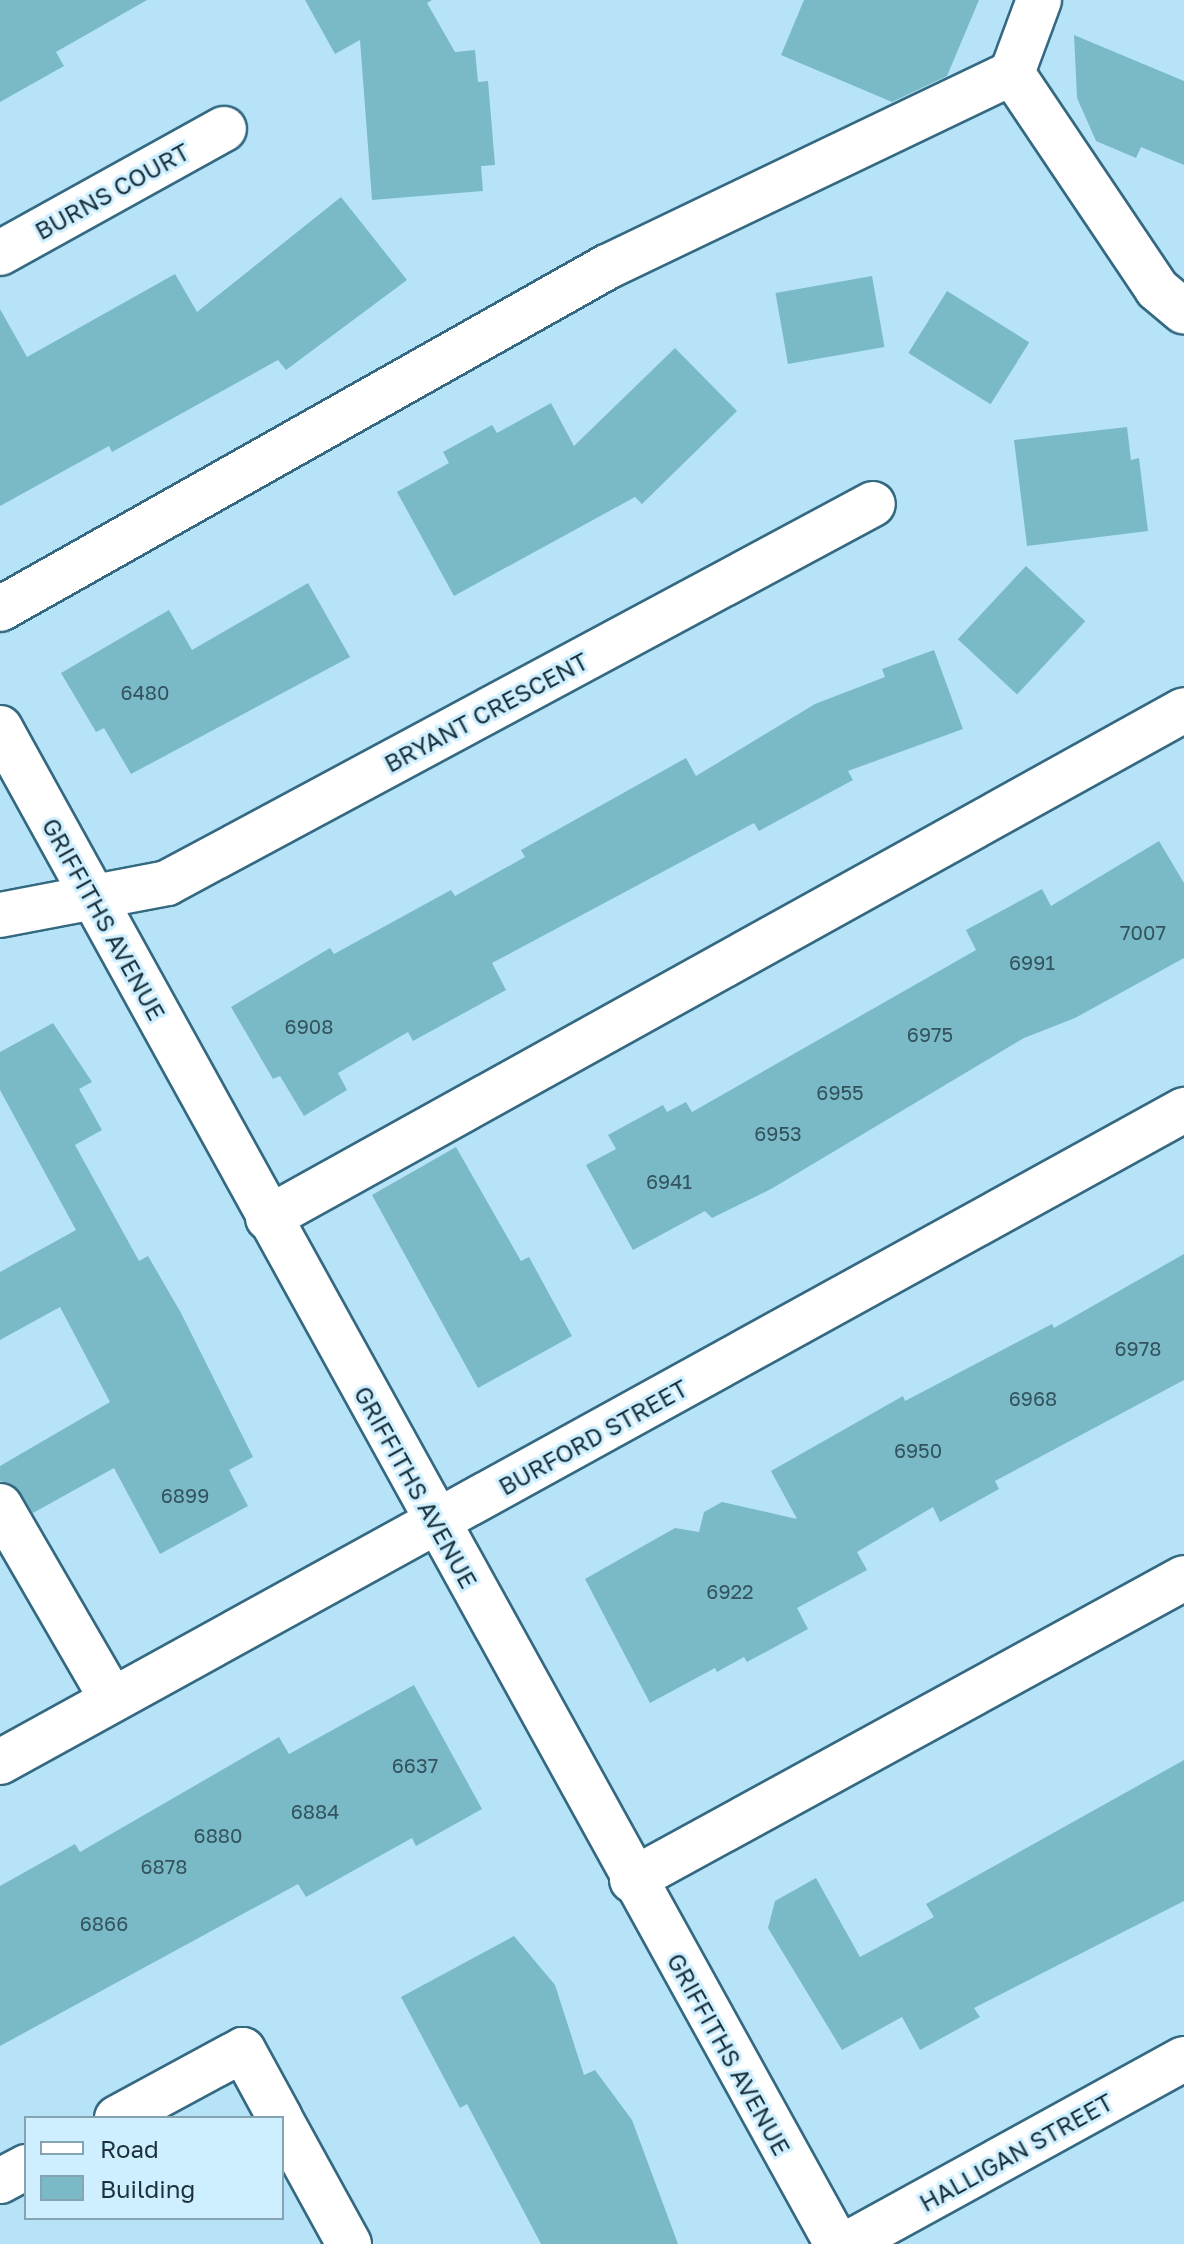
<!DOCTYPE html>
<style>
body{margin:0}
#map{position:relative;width:1184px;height:2244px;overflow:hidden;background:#b7e3f9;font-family:"Golos Text",sans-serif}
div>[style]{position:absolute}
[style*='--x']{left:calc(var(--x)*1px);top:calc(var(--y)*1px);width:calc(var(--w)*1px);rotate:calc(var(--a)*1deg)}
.building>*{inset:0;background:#7abac6;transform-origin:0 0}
.roads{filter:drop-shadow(2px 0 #346981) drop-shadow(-2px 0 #346981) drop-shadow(0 2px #346981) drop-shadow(0 -2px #346981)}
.minor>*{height:44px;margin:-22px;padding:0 22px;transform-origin:22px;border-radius:22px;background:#fff}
span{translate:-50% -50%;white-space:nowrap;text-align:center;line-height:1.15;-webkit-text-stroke:6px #ceefff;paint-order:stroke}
.number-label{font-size:20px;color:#33535e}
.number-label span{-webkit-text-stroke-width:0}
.street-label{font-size:24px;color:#1b313c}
.legend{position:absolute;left:24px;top:2116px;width:260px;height:104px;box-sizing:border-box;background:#ceefff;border:2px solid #86a3b1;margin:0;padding:10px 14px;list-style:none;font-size:24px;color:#1b313c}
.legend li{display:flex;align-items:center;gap:16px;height:40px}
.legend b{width:40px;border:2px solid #86a3b1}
</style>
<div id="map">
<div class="building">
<div style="clip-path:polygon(0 0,147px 0,56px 52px,64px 66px,0 102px)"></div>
<div style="clip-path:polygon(305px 0,432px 0,427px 3px,455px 52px,475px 50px,478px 82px,488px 81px,495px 165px,481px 166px,483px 191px,372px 200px,360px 40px,335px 54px)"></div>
<div style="clip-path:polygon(804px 0,979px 0,947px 76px,892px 102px,781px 55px)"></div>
<div style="clip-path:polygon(1074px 35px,1184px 81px,1184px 165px,1141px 147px,1136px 158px,1096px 141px,1077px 98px)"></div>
<div style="clip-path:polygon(341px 197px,407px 280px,286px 370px,278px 360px,112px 452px,109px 446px,0 506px,0 309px,27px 357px,175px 274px,197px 312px)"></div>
<div style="left:872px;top:276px;width:72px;height:98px;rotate:80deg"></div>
<div style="left:947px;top:291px;width:97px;height:73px;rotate:32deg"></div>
<div style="clip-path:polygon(675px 348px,737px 411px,642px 504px,635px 497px,454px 596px,397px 492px,449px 463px,443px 452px,492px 425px,497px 433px,551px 403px,574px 446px)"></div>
<div style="clip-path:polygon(1127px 427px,1131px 460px,1139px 458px,1148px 531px,1027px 546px,1014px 440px)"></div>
<div style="left:1026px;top:566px;width:81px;height:100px;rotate:43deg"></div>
<div style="clip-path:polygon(308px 583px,350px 657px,131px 774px,104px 728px,96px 732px,61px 673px,169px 610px,192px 650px)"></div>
<div style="clip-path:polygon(934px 650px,963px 729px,848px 771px,853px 780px,759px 831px,754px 823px,492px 963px,506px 990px,413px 1041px,408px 1032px,338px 1073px,347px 1090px,304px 1116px,280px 1076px,273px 1079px,231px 1007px,330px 948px,334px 954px,451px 890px,455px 896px,525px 857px,521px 850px,686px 758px,696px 776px,815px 704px,885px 677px,882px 669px)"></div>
<div style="clip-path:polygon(1159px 841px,1184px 883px,1184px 958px,1075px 1018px,1024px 1038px,771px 1189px,712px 1218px,705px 1211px,633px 1250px,586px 1165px,616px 1149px,608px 1135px,663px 1105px,667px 1112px,686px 1102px,692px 1112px,976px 950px,966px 930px,1042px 889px,1051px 906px)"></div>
<div style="clip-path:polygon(53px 1023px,92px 1082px,79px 1089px,102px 1130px,75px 1145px,139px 1261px,148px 1256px,181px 1313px,253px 1457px,229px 1470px,248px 1506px,160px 1554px,114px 1468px,33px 1513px,13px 1485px,0 1481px,0 1466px,110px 1402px,60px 1307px,0 1340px,0 1272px,76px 1230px,0 1090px,0 1052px)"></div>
<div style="clip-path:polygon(456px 1147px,521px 1261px,529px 1257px,572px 1336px,478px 1388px,372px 1195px)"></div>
<div style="clip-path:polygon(1184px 1254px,1184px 1380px,995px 1481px,999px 1489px,940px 1522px,933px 1507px,857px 1552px,867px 1570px,797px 1608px,808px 1629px,747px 1662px,744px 1657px,717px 1672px,715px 1668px,650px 1703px,585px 1579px,675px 1528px,699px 1532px,704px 1512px,722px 1502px,797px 1519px,771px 1471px,903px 1396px,905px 1401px,1052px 1324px,1054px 1328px)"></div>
<div style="clip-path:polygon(414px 1685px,482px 1809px,416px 1846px,412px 1838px,306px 1897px,298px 1884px,0 2046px,0 1886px,75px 1844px,80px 1852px,279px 1737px,289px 1754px)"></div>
<div style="clip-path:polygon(1184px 1760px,1184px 1901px,974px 2008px,980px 2017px,920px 2050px,902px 2017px,842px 2050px,768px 1928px,775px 1901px,816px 1878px,860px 1957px,934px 1917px,926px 1904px)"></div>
<div style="clip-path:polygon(514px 1936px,555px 1985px,584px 2075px,595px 2070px,632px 2120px,678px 2244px,541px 2244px,467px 2104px,460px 2108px,401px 1997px)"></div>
</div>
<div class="roads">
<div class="minor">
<div style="--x:1012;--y:73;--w:78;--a:-69.7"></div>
<div style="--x:0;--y:253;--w:256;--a:-29"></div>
<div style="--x:0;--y:609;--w:697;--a:-29.4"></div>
<div style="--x:607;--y:267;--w:449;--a:-25.6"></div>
<div style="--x:1012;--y:73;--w:260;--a:56.1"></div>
<div style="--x:1157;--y:289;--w:35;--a:40"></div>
<div style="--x:0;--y:728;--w:1732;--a:61.1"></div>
<div style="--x:0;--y:915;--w:170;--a:-10.8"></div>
<div style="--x:167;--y:883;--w:801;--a:-28.23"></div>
<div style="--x:268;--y:1218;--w:1047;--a:-29.01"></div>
<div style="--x:0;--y:1506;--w:223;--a:59.9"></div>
<div style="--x:0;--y:1762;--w:1352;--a:-28.84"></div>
<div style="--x:632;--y:1880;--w:629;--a:-28.68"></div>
<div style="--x:117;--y:2118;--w:143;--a:-28.4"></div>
<div style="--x:243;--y:2050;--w:77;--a:61.4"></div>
<div style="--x:282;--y:2122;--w:139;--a:61.2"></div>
<div style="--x:0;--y:2181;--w:30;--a:-28"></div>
<div style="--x:847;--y:2244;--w:384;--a:-28.8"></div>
</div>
</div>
<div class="number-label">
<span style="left:145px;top:692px">6480</span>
<span style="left:1143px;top:932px">7007</span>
<span style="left:1032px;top:962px">6991</span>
<span style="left:309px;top:1026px">6908</span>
<span style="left:930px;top:1034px">6975</span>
<span style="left:840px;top:1092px">6955</span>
<span style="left:778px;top:1133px">6953</span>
<span style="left:669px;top:1181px">6941</span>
<span style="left:1138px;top:1348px">6978</span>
<span style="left:1033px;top:1398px">6968</span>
<span style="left:918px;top:1450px">6950</span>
<span style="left:185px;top:1495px">6899</span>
<span style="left:730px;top:1591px">6922</span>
<span style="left:415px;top:1765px">6637</span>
<span style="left:315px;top:1811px">6884</span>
<span style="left:218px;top:1835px">6880</span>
<span style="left:164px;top:1866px">6878</span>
<span style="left:104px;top:1923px">6866</span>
</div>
<div class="street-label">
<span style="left:112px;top:191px;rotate:-29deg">BURNS COURT</span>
<span style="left:486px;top:712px;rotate:-28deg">BRYANT CRESCENT</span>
<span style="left:104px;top:919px;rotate:61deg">GRIFFITHS AVENUE</span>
<span style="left:593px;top:1437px;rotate:-29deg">BURFORD STREET</span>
<span style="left:416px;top:1487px;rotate:61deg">GRIFFITHS AVENUE</span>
<span style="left:729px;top:2054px;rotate:61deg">GRIFFITHS AVENUE</span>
<span style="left:1016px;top:2152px;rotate:-29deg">HALLIGAN STREET</span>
</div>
<ul class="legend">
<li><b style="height:10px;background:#fff"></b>Road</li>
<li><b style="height:22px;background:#7abac6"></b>Building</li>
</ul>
</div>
